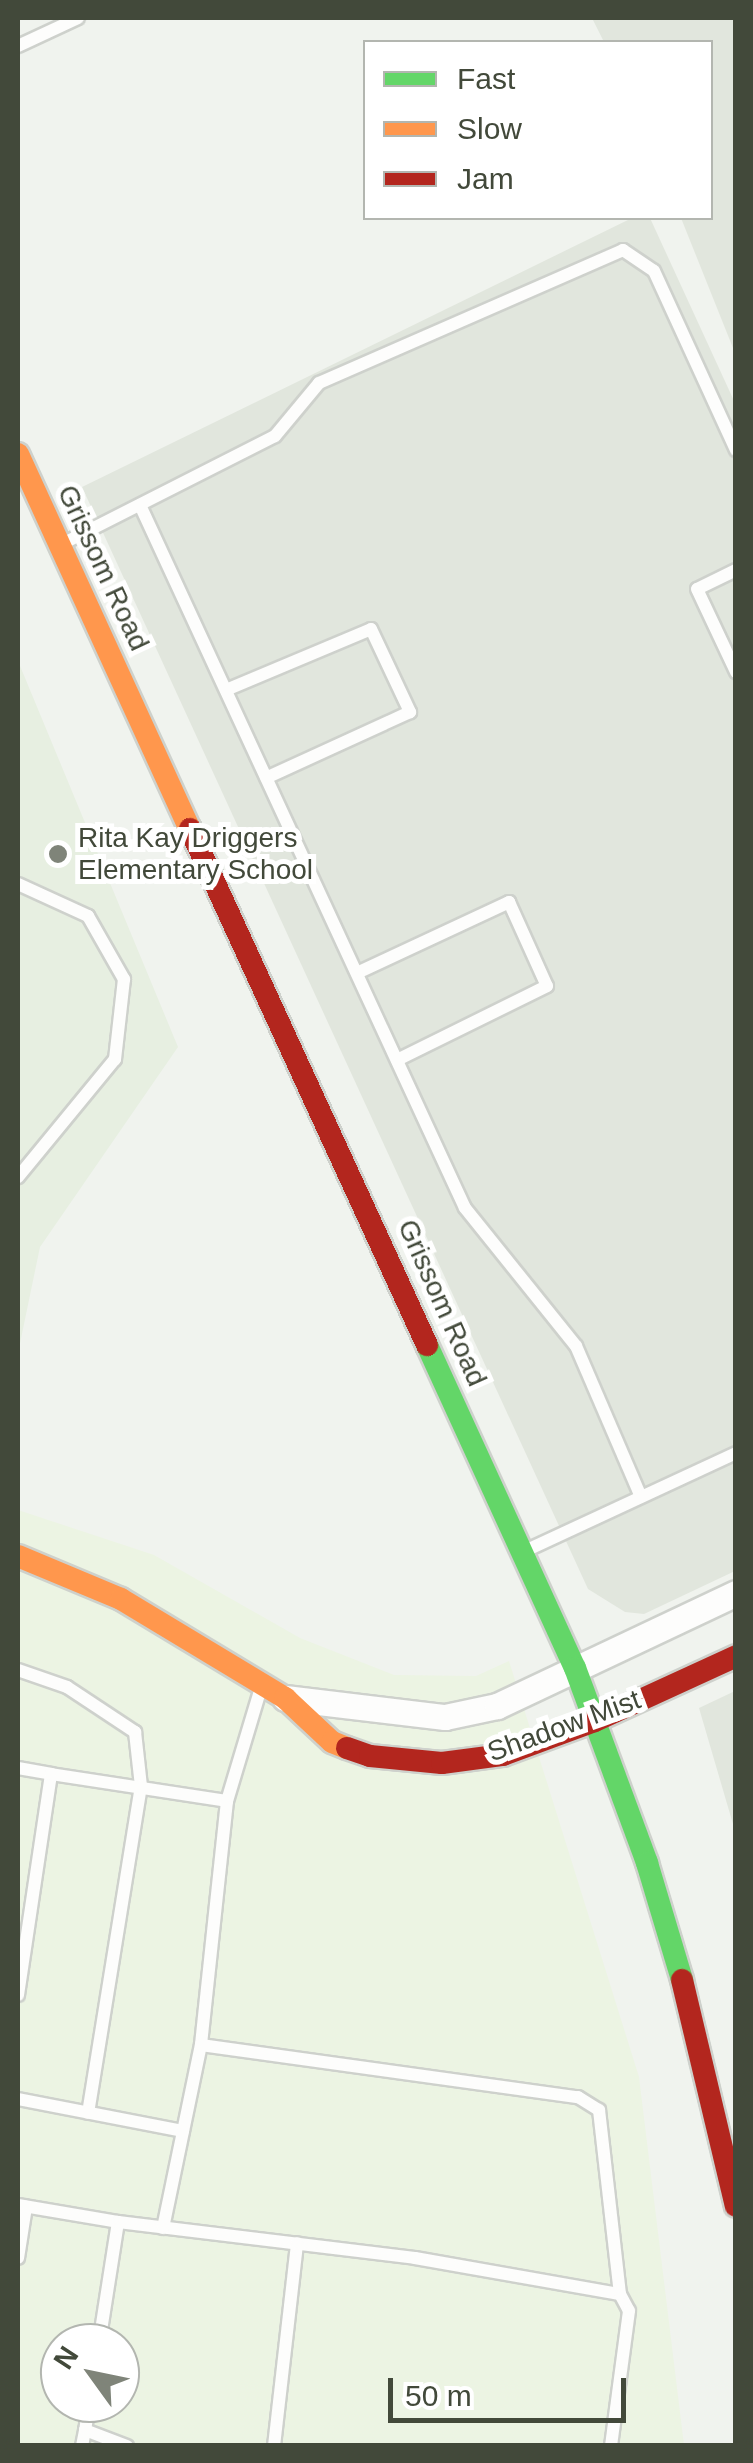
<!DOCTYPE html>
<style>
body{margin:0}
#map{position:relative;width:753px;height:2463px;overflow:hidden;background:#f0f3ee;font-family:Helvetica,sans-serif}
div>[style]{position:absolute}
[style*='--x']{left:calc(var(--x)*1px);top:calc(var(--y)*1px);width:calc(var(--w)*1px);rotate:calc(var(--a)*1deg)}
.residential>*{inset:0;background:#e1e6dd}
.commercial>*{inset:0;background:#ecf4e3}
.education>*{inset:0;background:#e7efe1}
.roads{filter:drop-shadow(2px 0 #ced1cc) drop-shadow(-2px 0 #ced1cc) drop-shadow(0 2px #ced1cc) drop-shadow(0 -2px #ced1cc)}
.lane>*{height:12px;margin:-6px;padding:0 6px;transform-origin:6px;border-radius:6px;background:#fdfdfc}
.street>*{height:25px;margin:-12.5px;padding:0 12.5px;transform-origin:12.5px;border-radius:12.5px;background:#fdfdfc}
.fast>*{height:22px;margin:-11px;padding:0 11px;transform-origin:11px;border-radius:11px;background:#63d668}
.slow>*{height:22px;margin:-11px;padding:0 11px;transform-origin:11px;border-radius:11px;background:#ff974d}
.jam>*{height:22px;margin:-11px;padding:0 11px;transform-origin:11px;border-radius:11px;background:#b3261e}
.dots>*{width:28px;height:28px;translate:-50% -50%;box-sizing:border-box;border:5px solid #fff;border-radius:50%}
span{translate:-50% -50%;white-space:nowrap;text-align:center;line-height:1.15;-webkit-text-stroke:10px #fff;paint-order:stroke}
.street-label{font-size:28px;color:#42493a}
.poi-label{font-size:28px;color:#42493a}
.left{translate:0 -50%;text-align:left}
.frame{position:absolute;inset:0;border:20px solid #42493a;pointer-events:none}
.legend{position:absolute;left:363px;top:40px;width:350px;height:180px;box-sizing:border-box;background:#fff;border:2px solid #b3b6b0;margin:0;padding:12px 18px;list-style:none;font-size:30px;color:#42493a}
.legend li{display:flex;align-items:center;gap:20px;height:50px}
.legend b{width:50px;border:2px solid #b3b6b0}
.north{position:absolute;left:40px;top:2323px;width:100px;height:100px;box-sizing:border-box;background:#fff;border:2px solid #b3b6b0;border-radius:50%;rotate:303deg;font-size:28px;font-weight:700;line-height:40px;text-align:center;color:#42493a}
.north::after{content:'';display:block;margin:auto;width:35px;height:45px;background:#7f8479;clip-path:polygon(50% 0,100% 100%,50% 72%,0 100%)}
.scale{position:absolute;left:388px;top:2378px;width:238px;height:45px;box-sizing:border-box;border:5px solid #42493a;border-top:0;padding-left:12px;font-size:30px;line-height:35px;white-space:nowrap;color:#42493a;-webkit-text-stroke:8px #fff;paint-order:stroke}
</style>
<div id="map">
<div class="residential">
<div style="clip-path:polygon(592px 18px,735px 18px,735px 353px,681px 218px,710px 218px,710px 42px,604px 42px)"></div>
<div style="clip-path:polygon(632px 218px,650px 218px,735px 403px,735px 1571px,644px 1614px,625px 1612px,588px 1589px,82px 487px)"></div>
<div style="clip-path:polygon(735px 1691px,735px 1831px,699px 1708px)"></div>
</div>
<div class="commercial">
<div style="clip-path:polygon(evenodd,18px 1510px,154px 1555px,300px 1638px,394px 1675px,476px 1676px,509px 1661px,639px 2077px,684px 2445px,18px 2444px,18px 1510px,60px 2343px,120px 2343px,120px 2403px,60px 2403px,60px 2343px)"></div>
</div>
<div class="education">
<div style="clip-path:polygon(18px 661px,178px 1047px,40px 1247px,18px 1353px)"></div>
</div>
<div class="roads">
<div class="lane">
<div style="--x:18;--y:46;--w:66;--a:-25"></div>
<div style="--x:140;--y:505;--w:774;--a:65.19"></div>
<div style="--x:465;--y:1208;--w:177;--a:51.2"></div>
<div style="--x:576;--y:1346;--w:164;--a:66.7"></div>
<div style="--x:66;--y:542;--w:234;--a:-26.9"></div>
<div style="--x:275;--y:436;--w:69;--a:-50.3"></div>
<div style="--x:319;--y:383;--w:332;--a:-23.6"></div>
<div style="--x:623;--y:250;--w:37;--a:34"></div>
<div style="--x:654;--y:271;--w:197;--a:65.4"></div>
<div style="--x:736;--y:570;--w:43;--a:154"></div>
<div style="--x:697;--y:589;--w:92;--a:64.8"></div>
<div style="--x:226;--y:690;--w:157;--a:-22.8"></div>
<div style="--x:371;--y:629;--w:92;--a:64.8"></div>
<div style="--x:410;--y:712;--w:158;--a:155.4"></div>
<div style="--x:18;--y:884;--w:77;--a:24.6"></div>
<div style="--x:88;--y:916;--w:73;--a:60.3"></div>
<div style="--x:124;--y:979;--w:81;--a:96.4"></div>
<div style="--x:115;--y:1059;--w:153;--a:129.4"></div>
<div style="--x:357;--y:973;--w:168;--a:-25"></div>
<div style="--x:509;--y:902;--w:92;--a:65.7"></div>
<div style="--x:547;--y:986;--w:167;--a:153.7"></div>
<div style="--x:525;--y:1551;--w:233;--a:-24.9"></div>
<div style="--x:18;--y:1670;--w:52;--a:19.1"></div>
<div style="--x:67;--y:1687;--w:82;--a:33.5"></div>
<div style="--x:135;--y:1732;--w:54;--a:83.7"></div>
<div style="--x:141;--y:1786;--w:331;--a:99.2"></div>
<div style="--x:18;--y:1768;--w:34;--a:10"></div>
<div style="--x:227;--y:1801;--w:118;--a:-73.3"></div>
<div style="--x:18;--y:1995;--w:223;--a:-81.5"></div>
<div style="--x:51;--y:1774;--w:178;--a:8.7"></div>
<div style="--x:227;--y:1801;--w:245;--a:96.1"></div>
<div style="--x:18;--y:2099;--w:168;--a:11"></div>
<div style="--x:18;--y:2205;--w:101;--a:9.6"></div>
<div style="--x:118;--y:2222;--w:122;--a:98.9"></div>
<div style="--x:118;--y:2222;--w:299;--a:6.9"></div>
<div style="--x:415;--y:2258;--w:208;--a:10"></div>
<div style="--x:620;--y:2294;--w:19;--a:62"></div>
<div style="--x:629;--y:2311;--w:136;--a:97.6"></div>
<div style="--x:163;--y:2228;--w:187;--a:-78.3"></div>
<div style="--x:201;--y:2045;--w:381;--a:7.9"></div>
<div style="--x:578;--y:2097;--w:25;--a:32"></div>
<div style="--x:599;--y:2110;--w:185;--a:83.5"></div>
<div style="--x:18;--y:2258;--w:52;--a:-81.1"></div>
<div style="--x:89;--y:2403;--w:27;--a:98"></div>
<div style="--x:85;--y:2430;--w:45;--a:20.9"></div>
<div style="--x:82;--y:2446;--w:16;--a:-79"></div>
<div style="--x:274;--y:2446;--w:204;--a:-83.5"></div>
</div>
<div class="street">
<div style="--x:285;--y:1698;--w:161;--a:6.8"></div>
<div style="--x:445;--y:1717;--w:53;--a:-11.9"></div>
<div style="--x:497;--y:1706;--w:264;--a:-25.3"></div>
</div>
<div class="fast">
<div style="--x:427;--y:1345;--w:355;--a:65.4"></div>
<div style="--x:575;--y:1668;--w:208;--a:69.7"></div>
<div style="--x:647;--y:1863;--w:122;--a:73.3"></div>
</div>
<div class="slow">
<div style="--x:18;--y:454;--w:413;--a:65.4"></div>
<div style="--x:18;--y:1556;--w:112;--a:22.7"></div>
<div style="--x:121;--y:1599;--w:192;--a:31.1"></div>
<div style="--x:285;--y:1698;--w:64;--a:43.1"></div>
<div style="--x:332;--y:1742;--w:16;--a:22"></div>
</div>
<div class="jam">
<div style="--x:190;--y:829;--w:568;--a:65.33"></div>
<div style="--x:347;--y:1748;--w:24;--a:19"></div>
<div style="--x:370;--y:1756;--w:72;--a:5.6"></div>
<div style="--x:442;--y:1763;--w:62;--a:-7.5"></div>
<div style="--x:503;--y:1755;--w:98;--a:-20.3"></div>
<div style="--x:595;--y:1721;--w:155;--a:-24.7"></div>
<div style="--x:682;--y:1980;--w:232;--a:76.6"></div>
</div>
</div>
<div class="dots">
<div style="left:58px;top:854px;background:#7f8479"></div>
</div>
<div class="street-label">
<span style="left:103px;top:568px;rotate:65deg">Grissom Road</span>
<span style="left:442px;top:1303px;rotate:66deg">Grissom Road</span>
<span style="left:564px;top:1726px;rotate:-20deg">Shadow Mist</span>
</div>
<div class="poi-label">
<span class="left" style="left:78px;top:854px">Rita Kay Driggers<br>Elementary School</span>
</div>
<div class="frame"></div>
<ul class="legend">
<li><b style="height:12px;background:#63d668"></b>Fast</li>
<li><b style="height:12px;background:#ff974d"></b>Slow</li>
<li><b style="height:12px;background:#b3261e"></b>Jam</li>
</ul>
<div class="north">N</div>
<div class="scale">50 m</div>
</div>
